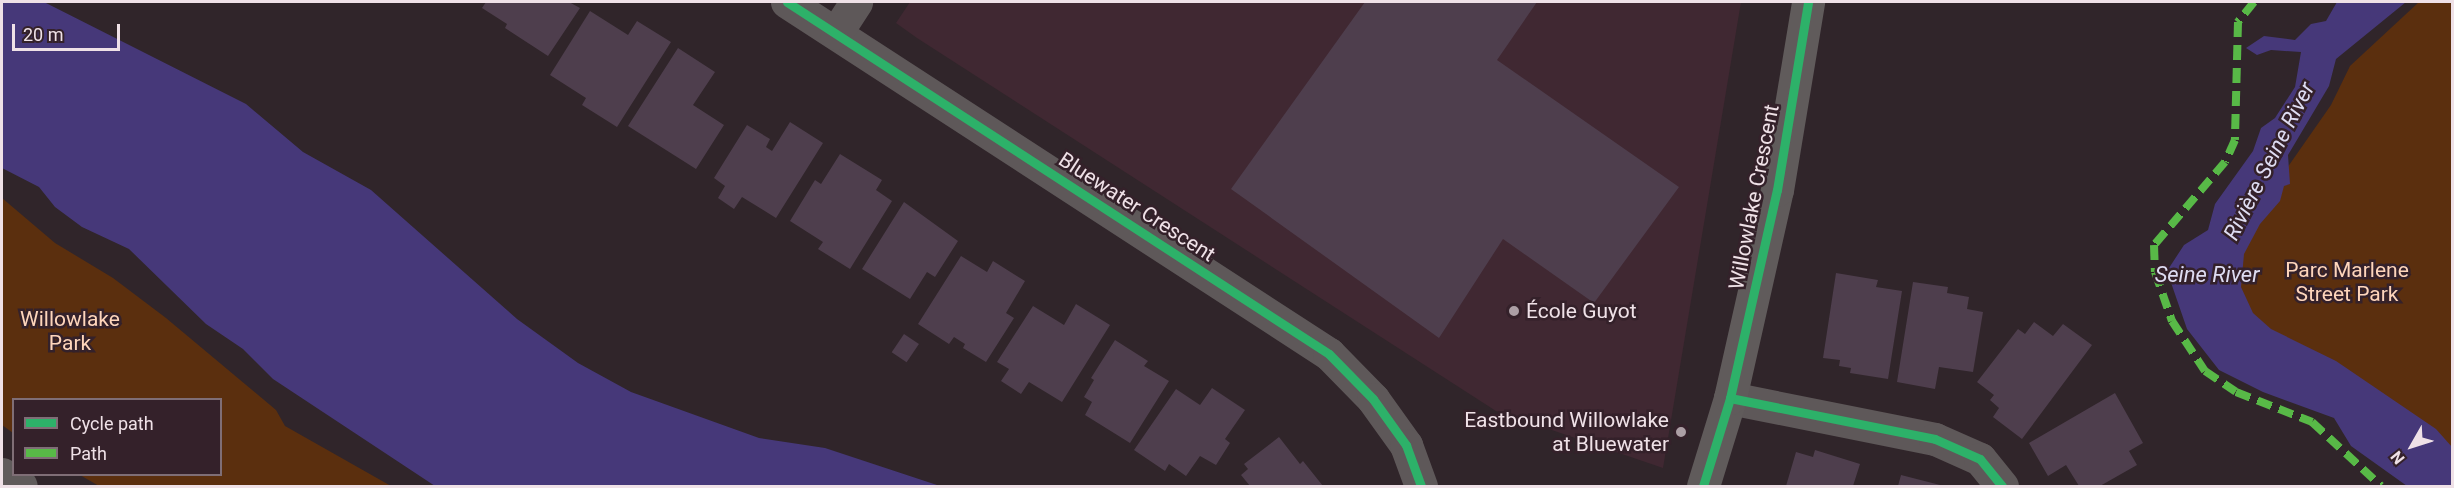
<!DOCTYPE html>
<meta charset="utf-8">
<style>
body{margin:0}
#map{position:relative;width:2454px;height:488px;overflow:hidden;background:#30252a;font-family:Roboto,sans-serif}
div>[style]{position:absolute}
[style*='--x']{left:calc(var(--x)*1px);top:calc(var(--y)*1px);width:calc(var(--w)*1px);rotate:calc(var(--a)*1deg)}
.built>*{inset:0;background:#402832}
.green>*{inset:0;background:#5b2f0e}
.water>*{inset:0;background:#463879}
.building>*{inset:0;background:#4e3e4d;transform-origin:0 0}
.street>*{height:33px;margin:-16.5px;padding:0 16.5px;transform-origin:16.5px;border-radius:16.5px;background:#5e5859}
.secondary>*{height:33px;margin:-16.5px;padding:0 16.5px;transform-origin:16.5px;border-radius:16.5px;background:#605b5b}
.quiet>*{height:8px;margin-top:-4px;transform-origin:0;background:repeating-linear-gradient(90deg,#58b947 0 15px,transparent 0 23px)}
.cycleway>*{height:9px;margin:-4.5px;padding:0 4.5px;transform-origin:4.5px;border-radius:4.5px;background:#2db169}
.dots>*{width:16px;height:16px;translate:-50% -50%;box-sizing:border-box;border:3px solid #34212a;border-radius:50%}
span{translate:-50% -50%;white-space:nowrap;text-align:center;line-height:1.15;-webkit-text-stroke:5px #34212a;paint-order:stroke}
.street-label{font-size:21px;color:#efe1e7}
.park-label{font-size:21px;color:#fed5bb}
.poi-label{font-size:21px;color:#efe1e7}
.left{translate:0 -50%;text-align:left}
.right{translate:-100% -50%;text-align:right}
.water-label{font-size:22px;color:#dedcf2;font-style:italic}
.frame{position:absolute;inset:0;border:3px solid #efe1e7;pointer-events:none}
.legend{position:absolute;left:12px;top:398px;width:210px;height:78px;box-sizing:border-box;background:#34212a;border:2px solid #7f6e76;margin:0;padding:8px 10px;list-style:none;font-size:18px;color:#efe1e7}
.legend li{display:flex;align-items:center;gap:12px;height:30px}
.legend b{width:30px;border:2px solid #7f6e76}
.north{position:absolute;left:2382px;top:416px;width:60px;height:60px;-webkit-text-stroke:4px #34212a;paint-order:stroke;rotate:231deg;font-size:16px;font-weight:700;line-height:24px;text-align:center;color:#efe1e7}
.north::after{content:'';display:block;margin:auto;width:21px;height:27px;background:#efe1e7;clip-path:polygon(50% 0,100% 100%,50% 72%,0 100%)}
.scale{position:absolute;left:12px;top:24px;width:108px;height:27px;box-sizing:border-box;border:3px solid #efe1e7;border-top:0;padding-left:8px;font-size:18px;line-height:21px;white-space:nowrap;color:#efe1e7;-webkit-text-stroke:4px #34212a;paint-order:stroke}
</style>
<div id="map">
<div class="built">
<div style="clip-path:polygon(910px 2px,1741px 2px,1663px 468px,1496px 411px,917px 38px,896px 23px)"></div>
</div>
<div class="green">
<div style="clip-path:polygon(2419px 2px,2452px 2px,2452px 470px,2238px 338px,2231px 271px,2285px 171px,2331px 105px,2350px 66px)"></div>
<div style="clip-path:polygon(2px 198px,55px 243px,113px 278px,166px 318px,276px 410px,285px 426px,391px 486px,99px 486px,80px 475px,220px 474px,220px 400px,14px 400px,13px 433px,2px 425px)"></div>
</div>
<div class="water">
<div style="clip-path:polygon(2px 2px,44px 2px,246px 104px,303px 152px,371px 190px,517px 319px,578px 363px,631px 392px,759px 438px,825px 448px,940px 486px,435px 486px,273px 379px,243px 349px,206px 324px,129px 249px,82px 227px,55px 207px,39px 187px,2px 168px)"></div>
<div style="clip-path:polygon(2337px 2px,2406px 2px,2336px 59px,2329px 86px,2288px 155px,2290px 184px,2284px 186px,2280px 201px,2260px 224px,2244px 254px,2241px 287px,2253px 313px,2271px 329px,2336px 361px,2436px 429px,2452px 447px,2452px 486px,2407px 486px,2351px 446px,2334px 418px,2263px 392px,2219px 370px,2187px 329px,2167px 271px,2184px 245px,2208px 230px,2215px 204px,2253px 151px,2261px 128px,2275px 118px,2295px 87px,2301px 52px,2271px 50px,2257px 55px,2246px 48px,2264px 36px,2295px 40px,2311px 24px,2326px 21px)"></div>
</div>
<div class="building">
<div style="clip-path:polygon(486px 2px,569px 2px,580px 8px,548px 56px,505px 28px,507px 24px,482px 8px)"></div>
<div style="clip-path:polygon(1365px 2px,1537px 2px,1497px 60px,1679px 187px,1594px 303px,1503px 239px,1439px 338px,1231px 189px)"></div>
<div style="clip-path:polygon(590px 11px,628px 35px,637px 21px,671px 42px,617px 127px,582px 105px,586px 98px,550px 75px)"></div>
<div style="clip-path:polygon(678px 48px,715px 72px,693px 105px,724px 125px,696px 169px,628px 126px)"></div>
<div style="clip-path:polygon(790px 122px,823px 143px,776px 218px,742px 197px,734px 209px,718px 198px,725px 186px,714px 178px,747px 125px,770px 139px,766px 147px,772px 151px)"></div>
<div style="clip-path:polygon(840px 154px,882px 180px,876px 190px,892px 201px,850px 269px,818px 249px,823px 242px,790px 221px,815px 180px,821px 184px)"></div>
<div style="clip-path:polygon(904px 202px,958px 241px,935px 277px,927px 272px,910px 299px,862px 269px)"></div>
<div style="clip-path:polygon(961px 256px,987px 272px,993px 261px,1025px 281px,1006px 313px,1014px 318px,986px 362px,963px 348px,965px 344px,954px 337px,949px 344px,918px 324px)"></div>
<div style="clip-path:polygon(1836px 273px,1878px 280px,1876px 287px,1902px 291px,1888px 379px,1850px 373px,1851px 368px,1839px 366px,1840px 360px,1823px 358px)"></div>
<div style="clip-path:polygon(1913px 282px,1948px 287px,1947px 293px,1969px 297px,1967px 309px,1983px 312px,1973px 372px,1939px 367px,1935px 389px,1897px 382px)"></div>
<div style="clip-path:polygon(1076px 304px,1110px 325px,1062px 402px,1029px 382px,1021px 394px,1001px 381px,1009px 369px,997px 362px,1033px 306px,1064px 325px)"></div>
<div style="clip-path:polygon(2034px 322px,2053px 336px,2063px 324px,2092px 345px,2022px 439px,1993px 417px,1999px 408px,1990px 400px,1994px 395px,1977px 382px,2018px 329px,2025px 334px)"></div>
<div style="left:904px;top:334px;width:18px;height:22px;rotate:34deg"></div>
<div style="clip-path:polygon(1115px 340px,1148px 361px,1144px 366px,1169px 381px,1130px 443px,1085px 415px,1092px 402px,1084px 397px,1094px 380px,1091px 378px)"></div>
<div style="clip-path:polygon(1212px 388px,1245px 410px,1225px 439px,1230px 443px,1216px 465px,1200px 456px,1186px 476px,1169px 464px,1165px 471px,1134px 450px,1176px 389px,1200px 405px)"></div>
<div style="clip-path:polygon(2115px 393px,2143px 443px,2129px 451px,2137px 465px,2100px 486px,2079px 486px,2066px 465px,2048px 476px,2029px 443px)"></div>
<div style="clip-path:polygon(1279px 437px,1300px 464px,1303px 461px,1323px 486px,1250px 486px,1241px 475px,1248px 469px,1244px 464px)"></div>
<div style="clip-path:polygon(1815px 450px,1860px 464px,1853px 486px,1786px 486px,1796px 452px,1813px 457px)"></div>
<div style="clip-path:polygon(1901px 475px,1944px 486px,1898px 486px)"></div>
</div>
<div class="street">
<div style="--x:787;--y:2;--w:646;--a:33"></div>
<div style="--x:1329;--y:354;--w:63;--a:45.6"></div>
<div style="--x:1373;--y:399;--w:57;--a:54.3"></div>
<div style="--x:1406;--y:445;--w:44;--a:69.9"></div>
<div style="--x:836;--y:33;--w:37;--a:-57"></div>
<div style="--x:1730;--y:398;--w:209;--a:11.3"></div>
<div style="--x:1935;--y:439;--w:49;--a:24"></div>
<div style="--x:1980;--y:459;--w:35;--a:51"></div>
</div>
<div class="secondary">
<div style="--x:2;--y:474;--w:22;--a:32"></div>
<div style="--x:1703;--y:486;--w:92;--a:-72.9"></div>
<div style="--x:1730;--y:398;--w:213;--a:-77.3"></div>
<div style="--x:1777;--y:190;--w:191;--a:-80.6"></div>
</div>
<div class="quiet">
<div style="--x:2254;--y:2;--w:26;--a:129"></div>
<div style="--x:2238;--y:22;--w:118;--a:91.5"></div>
<div style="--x:2235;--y:140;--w:24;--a:114"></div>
<div style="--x:2225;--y:162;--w:109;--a:130.5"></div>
<div style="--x:2154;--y:245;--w:27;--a:88"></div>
<div style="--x:2155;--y:272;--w:52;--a:70.9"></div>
<div style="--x:2172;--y:321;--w:60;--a:56.6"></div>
<div style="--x:2205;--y:371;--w:37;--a:34"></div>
<div style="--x:2236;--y:392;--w:82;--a:21.5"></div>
<div style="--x:2312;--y:422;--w:94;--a:42.8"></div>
</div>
<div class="cycleway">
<div style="--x:787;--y:2;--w:646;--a:33"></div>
<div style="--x:1329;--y:354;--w:63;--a:45.6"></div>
<div style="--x:1373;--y:399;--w:57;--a:54.3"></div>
<div style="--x:1406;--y:445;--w:44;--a:69.9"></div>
<div style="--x:1730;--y:398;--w:209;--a:11.3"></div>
<div style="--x:1935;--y:439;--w:49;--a:24"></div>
<div style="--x:1980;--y:459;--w:35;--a:51"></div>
<div style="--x:1703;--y:486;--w:92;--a:-72.9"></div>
<div style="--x:1730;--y:398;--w:213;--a:-77.3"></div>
<div style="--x:1777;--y:190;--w:191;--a:-80.6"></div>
</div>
<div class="dots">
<div style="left:1514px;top:311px;background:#ac9fa5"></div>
<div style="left:1681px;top:432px;background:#ac9fa5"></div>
</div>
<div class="street-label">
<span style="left:1754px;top:197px;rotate:-79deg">Willowlake Crescent</span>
<span style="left:1137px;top:207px;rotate:33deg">Bluewater Crescent</span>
</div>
<div class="park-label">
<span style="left:2347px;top:282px">Parc Marlene<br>Street Park</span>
<span style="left:70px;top:331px">Willowlake<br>Park</span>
</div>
<div class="poi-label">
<span class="left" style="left:1526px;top:311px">École Guyot</span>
<span class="right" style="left:1669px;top:432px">Eastbound Willowlake<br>at Bluewater</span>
</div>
<div class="water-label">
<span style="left:2269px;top:161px;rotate:-63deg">Rivière Seine River</span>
<span style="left:2207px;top:275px">Seine River</span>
</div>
<div class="frame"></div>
<ul class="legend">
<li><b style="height:8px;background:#2db169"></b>Cycle path</li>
<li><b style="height:8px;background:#58b947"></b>Path</li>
</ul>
<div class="north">N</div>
<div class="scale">20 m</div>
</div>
